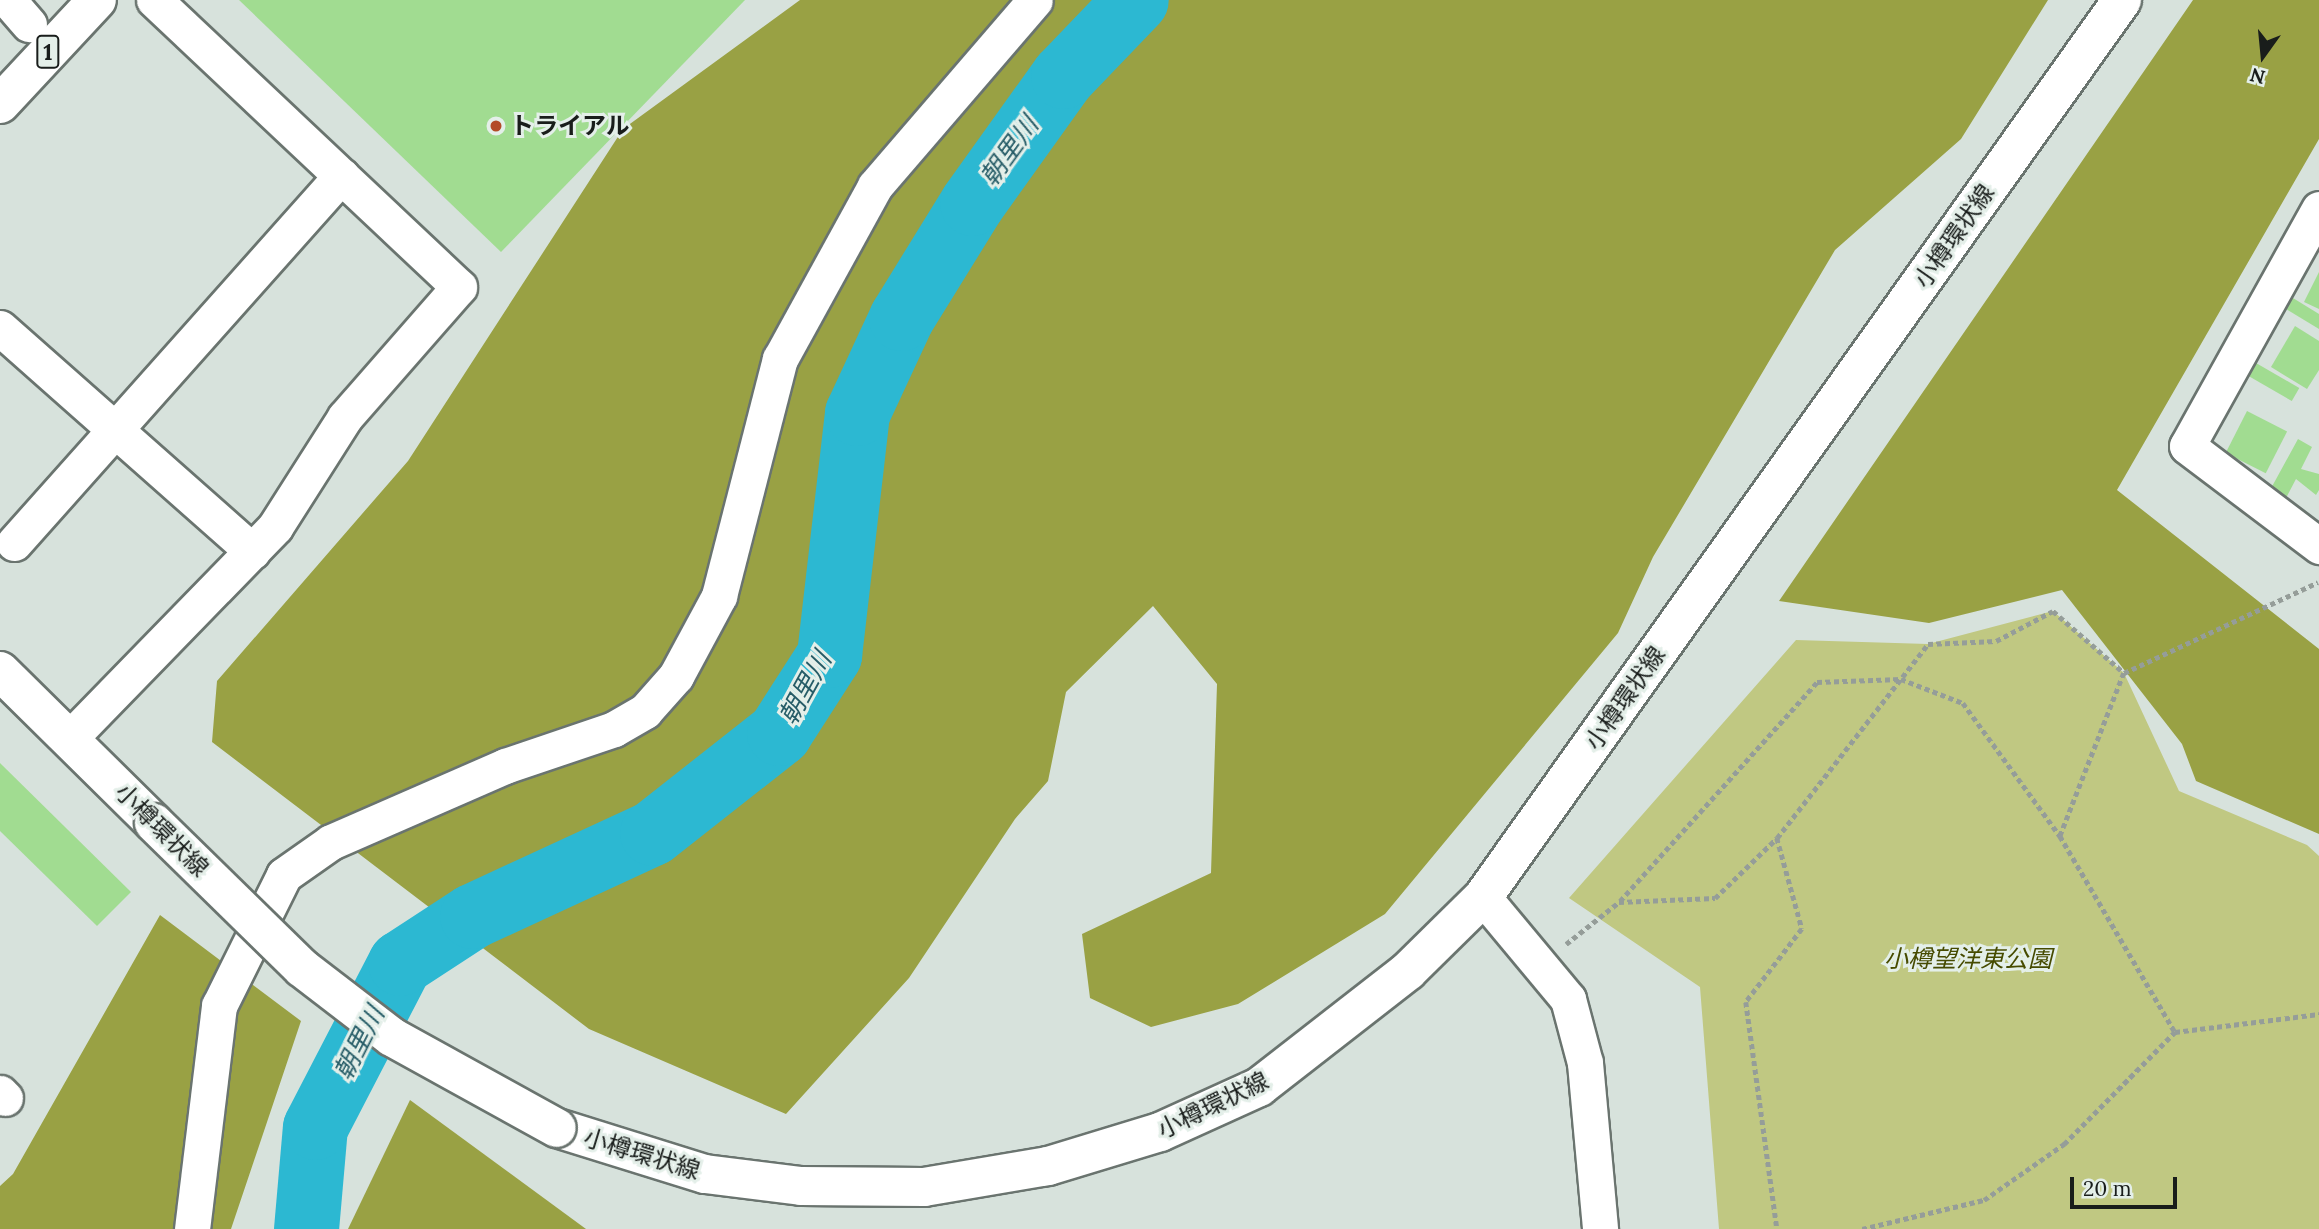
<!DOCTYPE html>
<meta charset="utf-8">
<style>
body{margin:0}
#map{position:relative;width:2319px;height:1229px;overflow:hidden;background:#d7e2dc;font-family:Lora,"Noto Sans JP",serif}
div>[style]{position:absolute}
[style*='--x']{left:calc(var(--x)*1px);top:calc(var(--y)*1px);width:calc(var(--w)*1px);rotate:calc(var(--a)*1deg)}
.green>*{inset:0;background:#c0c882}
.forest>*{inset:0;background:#99a144}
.river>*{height:65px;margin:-32.5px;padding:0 32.5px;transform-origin:32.5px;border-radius:32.5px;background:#2cb8d2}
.building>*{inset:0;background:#a1dc91;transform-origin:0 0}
.path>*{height:4.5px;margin-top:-2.25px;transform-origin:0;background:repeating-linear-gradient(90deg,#959d99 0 5px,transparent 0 8.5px)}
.roads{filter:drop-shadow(2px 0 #6a746f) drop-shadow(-2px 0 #6a746f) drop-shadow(0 2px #6a746f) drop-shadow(0 -2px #6a746f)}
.minor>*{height:35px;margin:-17.5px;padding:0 17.5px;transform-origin:17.5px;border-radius:17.5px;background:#fff}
.major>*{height:38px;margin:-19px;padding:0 19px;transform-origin:19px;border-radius:19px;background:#fff}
.bridges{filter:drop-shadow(2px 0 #6a746f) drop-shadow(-2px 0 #6a746f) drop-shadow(0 2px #6a746f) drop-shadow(0 -2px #6a746f)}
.major-bridge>*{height:38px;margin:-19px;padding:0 19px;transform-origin:19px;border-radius:19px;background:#fff}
.dots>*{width:19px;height:19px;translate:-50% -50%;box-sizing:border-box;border:4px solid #e4efe9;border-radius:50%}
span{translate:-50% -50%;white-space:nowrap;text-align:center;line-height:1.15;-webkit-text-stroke:6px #e4efe9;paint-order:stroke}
.shield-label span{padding:2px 5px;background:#e4efe9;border:2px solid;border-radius:5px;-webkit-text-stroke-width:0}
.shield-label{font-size:23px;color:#191d1b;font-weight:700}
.poi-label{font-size:24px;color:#191d1b;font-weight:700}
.left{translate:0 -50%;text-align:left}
.street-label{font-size:24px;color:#191d1b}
.park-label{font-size:24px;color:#464b00;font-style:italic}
.water-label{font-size:26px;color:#265c67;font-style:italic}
.north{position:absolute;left:2228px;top:21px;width:70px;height:70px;-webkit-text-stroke:5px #e4efe9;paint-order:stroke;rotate:195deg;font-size:19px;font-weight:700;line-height:28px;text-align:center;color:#191d1b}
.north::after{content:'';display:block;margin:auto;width:24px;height:32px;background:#191d1b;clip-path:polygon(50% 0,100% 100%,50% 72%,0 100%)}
.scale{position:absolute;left:2070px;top:1177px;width:107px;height:32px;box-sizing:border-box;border:4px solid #191d1b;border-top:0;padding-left:9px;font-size:21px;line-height:24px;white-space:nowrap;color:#191d1b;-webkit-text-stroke:5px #e4efe9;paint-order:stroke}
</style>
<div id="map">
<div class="green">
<div style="clip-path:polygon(2053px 611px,2124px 673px,2179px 791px,2307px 845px,2319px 856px,2319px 1229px,1719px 1229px,1700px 987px,1569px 898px,1796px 640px,1928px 644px)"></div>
</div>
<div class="forest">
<div style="clip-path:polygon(800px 0,2048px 0,1961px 139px,1835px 250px,1653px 557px,1618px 633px,1385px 914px,1238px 1004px,1151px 1027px,1090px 998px,1082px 934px,1211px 873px,1217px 684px,1153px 606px,1066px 692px,1048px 781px,1015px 819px,909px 978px,786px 1114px,589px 1029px,212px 742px,217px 681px,408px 461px,623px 129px)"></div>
<div style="clip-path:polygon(2193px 0,2319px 0,2319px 139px,2117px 490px,2319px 649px,2319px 834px,2196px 781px,2182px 744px,2062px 590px,1929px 623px,1779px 601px)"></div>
<div style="clip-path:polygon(160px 915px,301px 1021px,231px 1229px,0 1229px,0 1186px,13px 1174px)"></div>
<div style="clip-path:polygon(410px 1100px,586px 1229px,348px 1229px)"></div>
</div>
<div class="river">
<div style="--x:306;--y:1229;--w:102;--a:-85"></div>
<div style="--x:315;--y:1127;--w:185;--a:-62.6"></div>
<div style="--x:400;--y:963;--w:86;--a:-33.1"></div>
<div style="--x:472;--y:916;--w:198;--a:-24.8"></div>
<div style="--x:652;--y:833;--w:162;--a:-38.2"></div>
<div style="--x:779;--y:733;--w:93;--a:-57.3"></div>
<div style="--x:829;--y:655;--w:244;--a:-83.4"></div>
<div style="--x:857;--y:413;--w:105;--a:-65.1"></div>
<div style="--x:901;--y:318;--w:135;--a:-58.3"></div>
<div style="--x:972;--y:203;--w:156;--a:-54.4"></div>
<div style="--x:1063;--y:76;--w:105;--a:-46.2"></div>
</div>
<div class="building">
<div style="clip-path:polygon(239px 0,745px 0,501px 252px)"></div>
<div style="clip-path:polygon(2319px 272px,2319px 309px,2304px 302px)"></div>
<div style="clip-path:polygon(2288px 295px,2319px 314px,2319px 329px,2281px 306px)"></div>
<div style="clip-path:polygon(2295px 326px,2319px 341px,2319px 370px,2307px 389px,2271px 367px)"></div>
<div style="left:2256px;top:363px;width:50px;height:15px;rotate:30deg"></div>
<div style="left:2247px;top:411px;width:45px;height:47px;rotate:27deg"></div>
<div style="clip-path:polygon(2298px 439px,2312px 447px,2301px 469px,2319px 474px,2319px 490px,2316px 495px,2296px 479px,2285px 500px,2269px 492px)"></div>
<div style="clip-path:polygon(0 763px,131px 892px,97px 926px,0 831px)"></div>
</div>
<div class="path">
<div style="--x:2124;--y:673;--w:214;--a:-25.1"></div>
<div style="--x:1777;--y:838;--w:94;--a:74.6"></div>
<div style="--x:1802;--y:929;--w:92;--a:127.5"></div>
<div style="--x:1746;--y:1002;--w:229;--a:82.2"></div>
<div style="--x:1620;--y:901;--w:295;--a:-48"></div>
<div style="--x:1817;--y:682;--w:84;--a:-2"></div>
<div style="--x:1901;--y:679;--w:66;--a:21.2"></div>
<div style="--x:1963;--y:703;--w:165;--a:53.9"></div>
<div style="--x:1566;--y:944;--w:68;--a:-38.4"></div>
<div style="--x:1619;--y:902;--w:96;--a:-2.4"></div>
<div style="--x:1715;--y:898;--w:86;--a:-44.1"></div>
<div style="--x:1777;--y:838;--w:246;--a:-52.1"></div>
<div style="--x:1928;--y:644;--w:68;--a:-2.5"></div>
<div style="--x:1996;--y:641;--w:64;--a:-27.8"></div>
<div style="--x:2053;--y:611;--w:94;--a:41.1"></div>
<div style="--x:2124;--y:673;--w:175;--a:111.4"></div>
<div style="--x:2060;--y:836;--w:227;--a:59.6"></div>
<div style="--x:2175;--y:1032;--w:145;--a:-7.1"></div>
<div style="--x:1862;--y:1229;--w:125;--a:-13.4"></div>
<div style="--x:1984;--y:1200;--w:98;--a:-35"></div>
<div style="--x:2064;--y:1144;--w:158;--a:-45.3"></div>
</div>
<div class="roads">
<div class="minor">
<div style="--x:8;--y:0;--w:32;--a:49"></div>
<div style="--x:2319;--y:209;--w:271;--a:119.1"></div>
<div style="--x:2187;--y:446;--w:166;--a:37.1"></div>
<div style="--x:0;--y:328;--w:337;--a:41.5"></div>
<div style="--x:14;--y:543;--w:492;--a:-48.3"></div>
<div style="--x:69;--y:739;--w:296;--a:-45.8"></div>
<div style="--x:275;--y:527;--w:130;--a:-57.5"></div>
<div style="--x:345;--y:417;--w:173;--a:-48.8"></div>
<div style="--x:459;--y:287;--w:419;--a:-136.7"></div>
<div style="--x:1483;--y:897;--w:133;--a:50.2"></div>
<div style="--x:1568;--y:999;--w:66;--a:75.1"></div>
<div style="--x:1585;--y:1063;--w:167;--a:84.8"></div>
<div style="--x:0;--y:1093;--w:7;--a:45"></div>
<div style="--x:192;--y:1229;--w:225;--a:-83.1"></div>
<div style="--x:219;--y:1006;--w:146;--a:-63.6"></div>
<div style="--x:284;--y:875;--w:57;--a:-35.1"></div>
<div style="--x:331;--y:842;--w:190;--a:-23.6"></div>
<div style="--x:505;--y:766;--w:115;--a:-18.7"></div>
<div style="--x:614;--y:729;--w:36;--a:-30"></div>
<div style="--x:645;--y:711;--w:47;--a:-48.5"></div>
<div style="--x:676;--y:676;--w:91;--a:-61.7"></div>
<div style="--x:719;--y:596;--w:245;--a:-75.6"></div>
<div style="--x:780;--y:359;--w:197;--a:-61.2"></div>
<div style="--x:875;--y:186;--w:245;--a:-49.3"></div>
</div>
<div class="major">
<div style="--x:0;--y:104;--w:142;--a:-47"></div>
<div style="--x:0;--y:671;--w:216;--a:44.6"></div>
<div style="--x:557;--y:1128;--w:155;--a:17.3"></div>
<div style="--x:705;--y:1174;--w:97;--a:7.1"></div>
<div style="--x:801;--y:1186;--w:123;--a:0.5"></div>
<div style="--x:924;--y:1187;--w:126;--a:-9.6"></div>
<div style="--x:1048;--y:1166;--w:117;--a:-16.9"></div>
<div style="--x:1160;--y:1132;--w:109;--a:-24.4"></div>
<div style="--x:1259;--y:1087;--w:189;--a:-37.9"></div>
<div style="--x:1408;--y:971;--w:105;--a:-44.6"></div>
<div style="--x:1483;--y:897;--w:1101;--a:-54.53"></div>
</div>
</div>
<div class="bridges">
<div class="major-bridge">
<div style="--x:154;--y:823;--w:207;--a:44.4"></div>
<div style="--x:302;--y:968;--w:113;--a:37.5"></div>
<div style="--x:392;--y:1037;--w:188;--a:28.9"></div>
</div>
</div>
<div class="dots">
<div style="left:496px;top:126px;background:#b34b27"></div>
</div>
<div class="shield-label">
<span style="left:48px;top:52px">1</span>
</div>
<div class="poi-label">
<span class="left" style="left:510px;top:126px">トライアル</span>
</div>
<div class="street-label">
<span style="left:1954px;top:236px;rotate:-55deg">小樽環状線</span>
<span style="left:1625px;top:698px;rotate:-55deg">小樽環状線</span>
<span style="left:162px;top:830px;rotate:45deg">小樽環状線</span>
<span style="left:1213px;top:1105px;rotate:-26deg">小樽環状線</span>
<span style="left:642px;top:1154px;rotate:17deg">小樽環状線</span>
</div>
<div class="park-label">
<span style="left:1968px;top:959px">小樽望洋東公園</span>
</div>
<div class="water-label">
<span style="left:1009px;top:151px;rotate:-54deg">朝里川</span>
<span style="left:805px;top:688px;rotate:-61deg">朝里川</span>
<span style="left:359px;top:1043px;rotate:-63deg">朝里川</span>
</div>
<div class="north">N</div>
<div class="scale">20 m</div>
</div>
